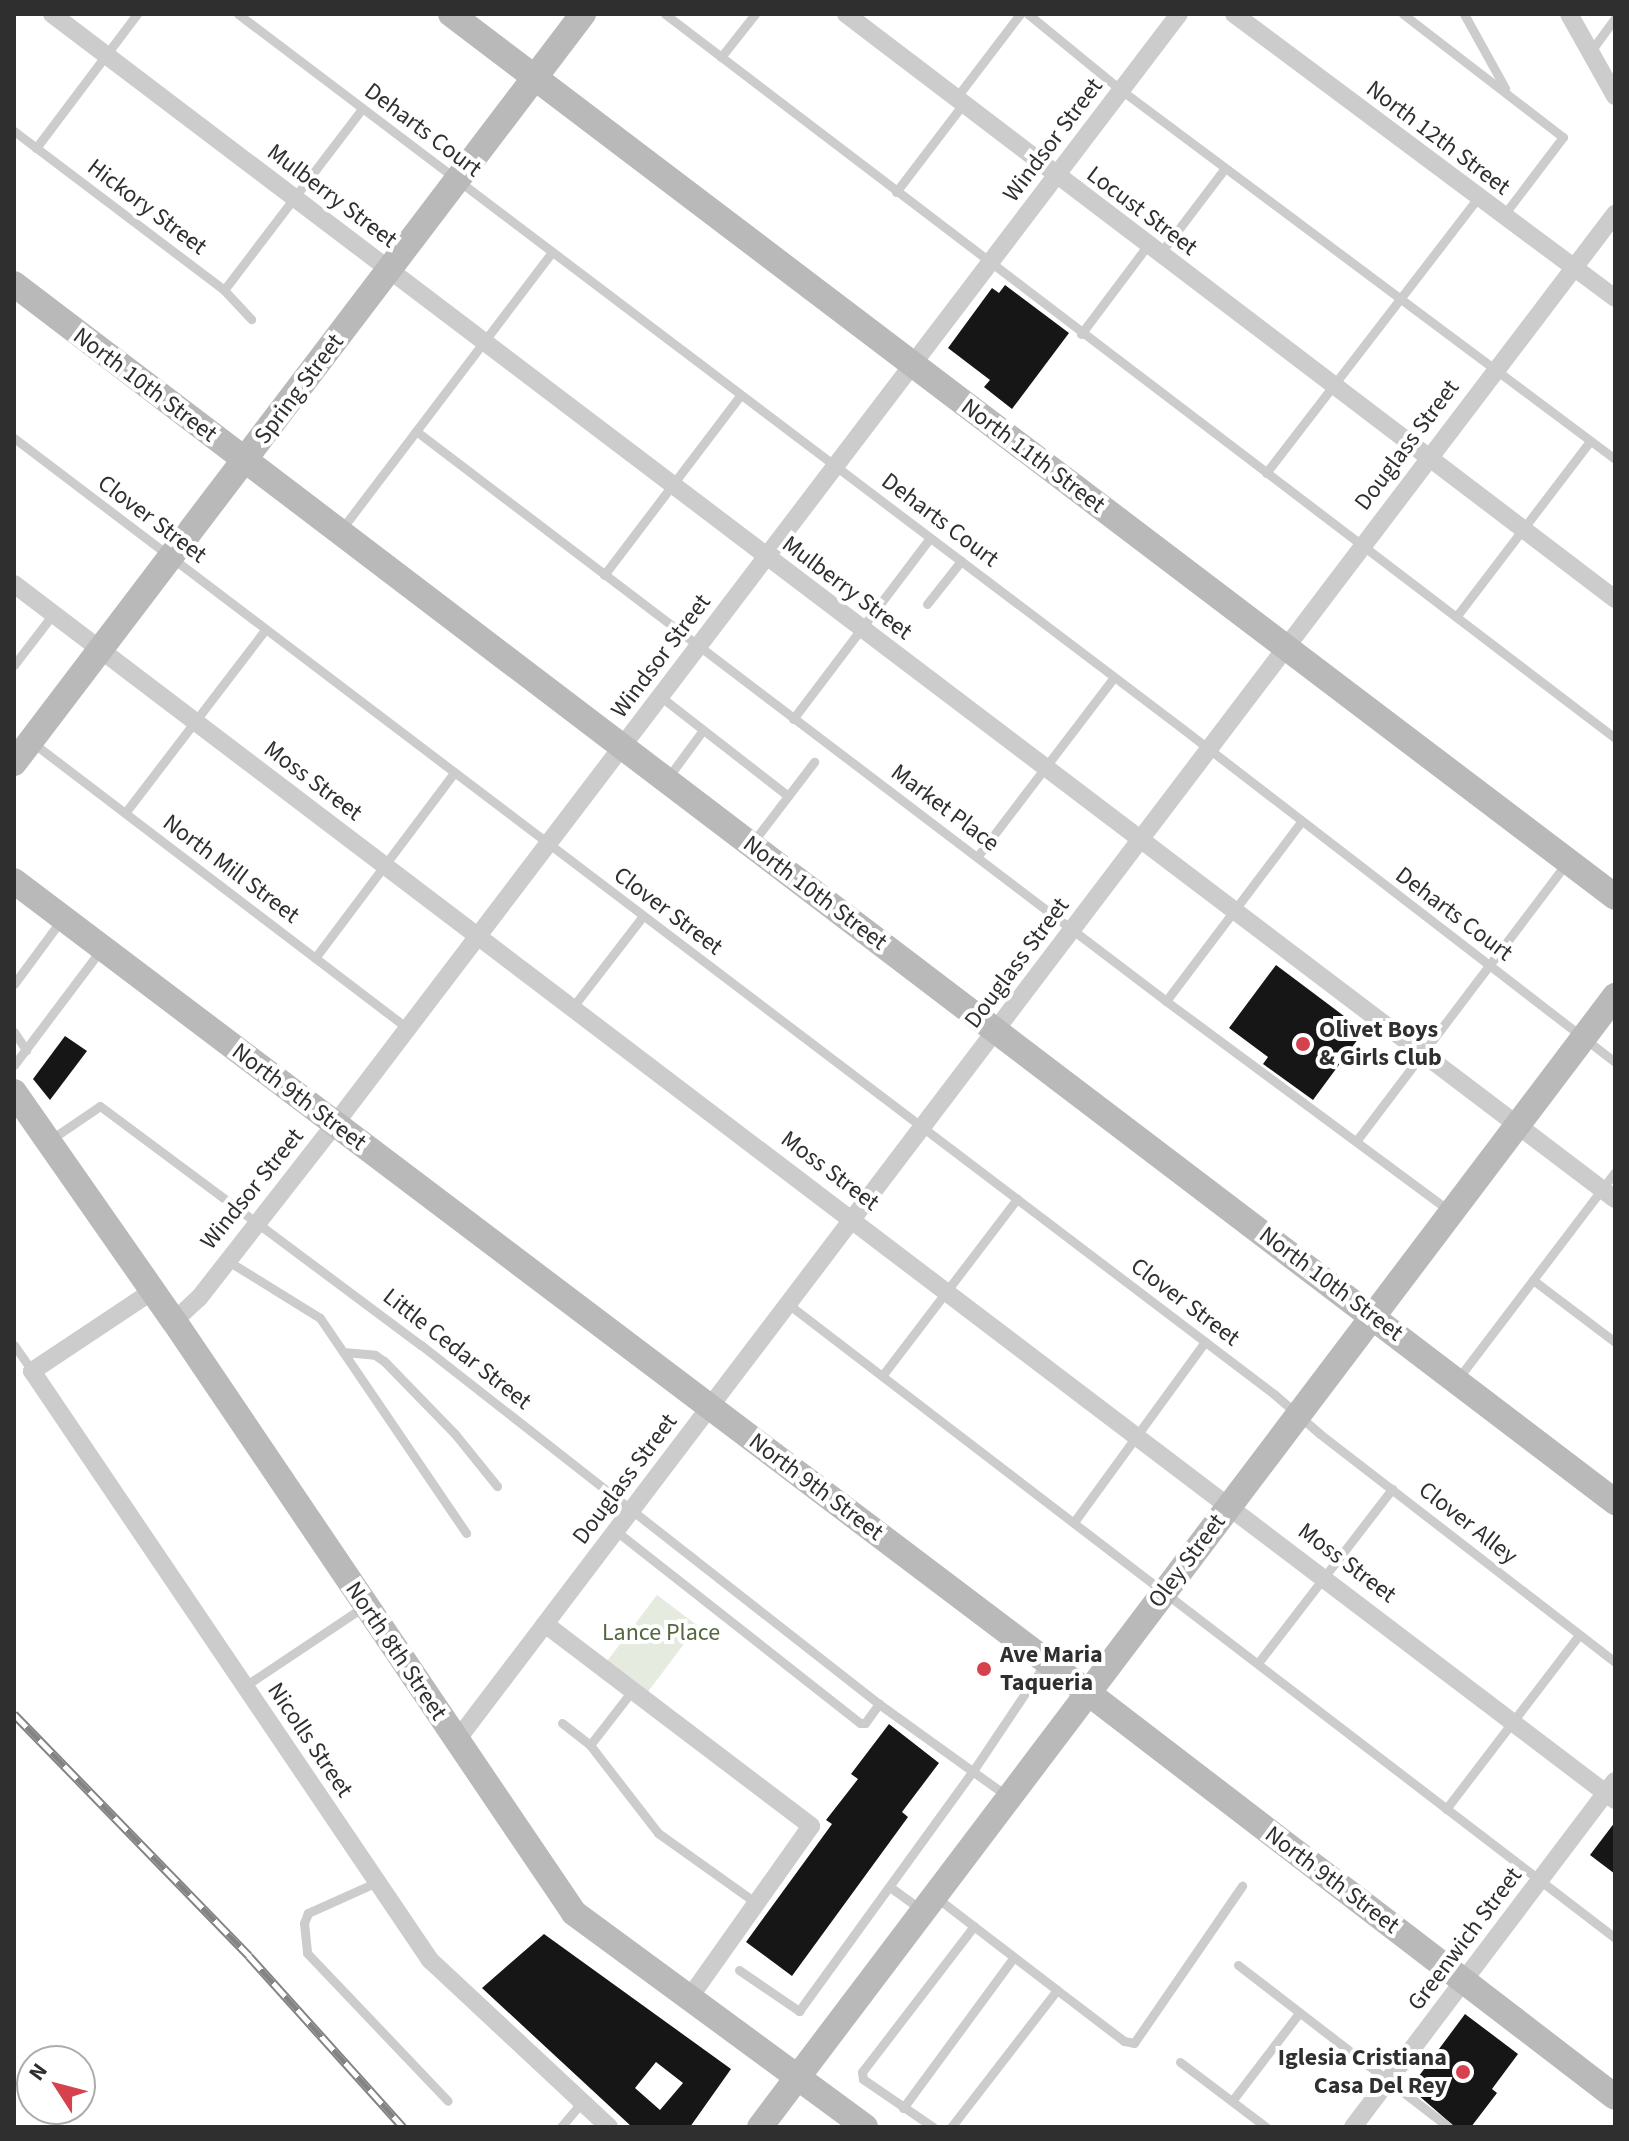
<!DOCTYPE html>
<style>
body{margin:0}
#map{position:relative;width:1629px;height:2141px;overflow:hidden;background:#fff;font-family:"Source Sans 3",sans-serif}
div>[style]{position:absolute}
[style*='--x']{left:calc(var(--x)*1px);top:calc(var(--y)*1px);width:calc(var(--w)*1px);rotate:calc(var(--a)*1deg)}
.green>*{inset:0;background:#e5ebdf;transform-origin:0 0}
.building>*{inset:0;background:#161616}
.lane>*{height:9px;margin:-4.5px;padding:0 4.5px;transform-origin:4.5px;border-radius:4.5px;background:#ccc}
.street>*{height:18px;margin:-9px;padding:0 9px;transform-origin:9px;border-radius:9px;background:#ccc}
.secondary>*{height:26px;margin:-13px;padding:0 13px;transform-origin:13px;border-radius:13px;background:#b9b9b9}
.rail>*{height:9px;margin-top:-4.5px;transform-origin:0;background:repeating-linear-gradient(90deg,#fff 0 18px,#848484 0 36px);box-sizing:border-box;border-block:2px solid #848484}
.dots>*{width:22px;height:22px;translate:-50% -50%;box-sizing:border-box;border:4px solid #fff;border-radius:50%}
span{translate:-50% -50%;white-space:nowrap;text-align:center;line-height:1.15;-webkit-text-stroke:8px #fff;paint-order:stroke}
.street-label{font-size:24px;color:#2f2f2f}
.poi-label{font-size:24px;color:#2f2f2f;font-weight:700}
.left{translate:0 -50%;text-align:left}
.right{translate:-100% -50%;text-align:right}
.park-label{font-size:24px;color:#536740}
.frame{position:absolute;inset:0;border:16px solid #2f2f2f;pointer-events:none}
.north{position:absolute;left:16px;top:2045px;width:80px;height:80px;box-sizing:border-box;background:#fff;border:2px solid #acacac;border-radius:50%;rotate:306deg;font-size:22px;font-weight:700;line-height:32px;text-align:center;color:#2f2f2f}
.north::after{content:'';display:block;margin:auto;width:28px;height:36px;background:#d5424e;clip-path:polygon(50% 0,100% 100%,50% 72%,0 100%)}
</style>
<div id="map">
<div class="green">
<div style="left:657px;top:1595px;width:51px;height:84px;rotate:37deg"></div>
</div>
<div class="building">
<div style="clip-path:polygon(1005px 285px,1069px 333px,1012px 409px,984px 387px,990px 380px,948px 348px,992px 288px,999px 293px)"></div>
<div style="clip-path:polygon(1276px 965px,1364px 1031px,1313px 1100px,1263px 1064px,1268px 1057px,1229px 1028px)"></div>
<div style="clip-path:polygon(65px 1036px,87px 1051px,50px 1100px,33px 1079px)"></div>
<div style="clip-path:polygon(889px 1724px,939px 1763px,902px 1812px,908px 1817px,792px 1976px,746px 1942px,832px 1824px,826px 1820px,858px 1779px,851px 1774px)"></div>
<div style="clip-path:polygon(1615px 1822px,1615px 1874px,1590px 1855px)"></div>
<div style="clip-path:polygon(evenodd,544px 1934px,731px 2069px,690px 2127px,632px 2127px,482px 1988px,544px 1934px,656px 2062px,683px 2083px,660px 2110px,635px 2088px,656px 2062px)"></div>
<div style="clip-path:polygon(1465px 2014px,1518px 2054px,1492px 2089px,1497px 2093px,1471px 2127px,1455px 2127px,1410px 2088px)"></div>
</div>
<div class="lane">
<div style="--x:238;--y:14;--w:1185;--a:37.11"></div>
<div style="--x:1183;--y:729;--w:545;--a:37.63"></div>
<div style="--x:665;--y:14;--w:1194;--a:37.31"></div>
<div style="--x:1028;--y:14;--w:120;--a:39.3"></div>
<div style="--x:1121;--y:90;--w:617;--a:36.76"></div>
<div style="--x:1403;--y:14;--w:202;--a:37.6"></div>
<div style="--x:1563;--y:137;--w:99;--a:127.2"></div>
<div style="--x:1464;--y:14;--w:85;--a:61"></div>
<div style="--x:1591;--y:51;--w:41;--a:-54"></div>
<div style="--x:721;--y:57;--w:55;--a:-51.7"></div>
<div style="--x:956;--y:98;--w:106;--a:-52.7"></div>
<div style="--x:14;--y:131;--w:263;--a:37.1"></div>
<div style="--x:224;--y:290;--w:40;--a:47"></div>
<div style="--x:36;--y:148;--w:168;--a:-53"></div>
<div style="--x:896;--y:192;--w:111;--a:-52.7"></div>
<div style="--x:1159;--y:255;--w:109;--a:-52.8"></div>
<div style="--x:224;--y:290;--w:228;--a:-52.7"></div>
<div style="--x:1081;--y:334;--w:110;--a:-53.1"></div>
<div style="--x:416;--y:431;--w:942;--a:37.23"></div>
<div style="--x:1166;--y:1001;--w:351;--a:36.5"></div>
<div style="--x:14;--y:438;--w:1582;--a:37.19"></div>
<div style="--x:1274;--y:1394;--w:61;--a:41"></div>
<div style="--x:1320;--y:1434;--w:373;--a:37.7"></div>
<div style="--x:1266;--y:473;--w:347;--a:-52.4"></div>
<div style="--x:341;--y:530;--w:349;--a:-52.8"></div>
<div style="--x:604;--y:575;--w:225;--a:-52.8"></div>
<div style="--x:927;--y:604;--w:55;--a:-51.7"></div>
<div style="--x:1456;--y:617;--w:221;--a:-52.7"></div>
<div style="--x:14;--y:665;--w:64;--a:-52.6"></div>
<div style="--x:661;--y:697;--w:161;--a:37.9"></div>
<div style="--x:793;--y:719;--w:227;--a:-52.9"></div>
<div style="--x:33;--y:743;--w:472;--a:37.3"></div>
<div style="--x:667;--y:779;--w:61;--a:-53.7"></div>
<div style="--x:125;--y:813;--w:230;--a:-52.6"></div>
<div style="--x:753;--y:842;--w:101;--a:-52.7"></div>
<div style="--x:977;--y:857;--w:226;--a:-52.7"></div>
<div style="--x:315;--y:958;--w:230;--a:-53.1"></div>
<div style="--x:14;--y:984;--w:81;--a:-53.6"></div>
<div style="--x:1166;--y:1001;--w:224;--a:-53"></div>
<div style="--x:572;--y:1008;--w:115;--a:-52.4"></div>
<div style="--x:14;--y:1032;--w:22;--a:56"></div>
<div style="--x:14;--y:1065;--w:143;--a:-53"></div>
<div style="--x:50;--y:1140;--w:60;--a:-34.2"></div>
<div style="--x:100;--y:1106;--w:400;--a:36.7"></div>
<div style="--x:421;--y:1345;--w:582;--a:38.09"></div>
<div style="--x:879;--y:1704;--w:158;--a:35.7"></div>
<div style="--x:1357;--y:1140;--w:346;--a:-52.9"></div>
<div style="--x:228;--y:1261;--w:108;--a:31.8"></div>
<div style="--x:320;--y:1318;--w:260;--a:55.8"></div>
<div style="--x:1533;--y:1280;--w:103;--a:37.1"></div>
<div style="--x:788;--y:1304;--w:1042;--a:37.47"></div>
<div style="--x:14;--y:1345;--w:32;--a:55"></div>
<div style="--x:343;--y:1352;--w:32;--a:5"></div>
<div style="--x:375;--y:1355;--w:11;--a:34"></div>
<div style="--x:384;--y:1361;--w:102;--a:45.8"></div>
<div style="--x:455;--y:1434;--w:67;--a:51.1"></div>
<div style="--x:882;--y:1376;--w:223;--a:-52.7"></div>
<div style="--x:1457;--y:1380;--w:261;--a:-52.8"></div>
<div style="--x:1074;--y:1522;--w:223;--a:-54"></div>
<div style="--x:616;--y:1531;--w:310;--a:38.2"></div>
<div style="--x:860;--y:1723;--w:5;--a:0"></div>
<div style="--x:865;--y:1723;--w:24;--a:-54"></div>
<div style="--x:1258;--y:1663;--w:220;--a:-52.4"></div>
<div style="--x:245;--y:1686;--w:144;--a:-33.7"></div>
<div style="--x:562;--y:1723;--w:36;--a:38"></div>
<div style="--x:590;--y:1745;--w:111;--a:52.3"></div>
<div style="--x:658;--y:1833;--w:120;--a:35.5"></div>
<div style="--x:590;--y:1745;--w:68;--a:-52.1"></div>
<div style="--x:1446;--y:1809;--w:219;--a:-52.6"></div>
<div style="--x:377;--y:1882;--w:76;--a:155.8"></div>
<div style="--x:308;--y:1913;--w:11;--a:112"></div>
<div style="--x:304;--y:1923;--w:30;--a:84"></div>
<div style="--x:307;--y:1953;--w:204;--a:46.4"></div>
<div style="--x:890;--y:1887;--w:37;--a:36"></div>
<div style="--x:937;--y:1898;--w:151;--a:37.5"></div>
<div style="--x:1057;--y:1990;--w:173;--a:127.7"></div>
<div style="--x:1238;--y:1965;--w:265;--a:37.6"></div>
<div style="--x:739;--y:1970;--w:73;--a:34.3"></div>
<div style="--x:799;--y:2011;--w:296;--a:-54.1"></div>
<div style="--x:973;--y:1771;--w:131;--a:-56.2"></div>
<div style="--x:1057;--y:1990;--w:84;--a:37.3"></div>
<div style="--x:1124;--y:2041;--w:10;--a:11"></div>
<div style="--x:1134;--y:2043;--w:191;--a:-55.5"></div>
<div style="--x:1180;--y:2062;--w:108;--a:37.1"></div>
<div style="--x:1232;--y:2101;--w:111;--a:-52.7"></div>
<div style="--x:903;--y:2108;--w:186;--a:-53.7"></div>
<div style="--x:561;--y:2127;--w:33;--a:-50"></div>
<div style="--x:933;--y:2127;--w:85;--a:-145.6"></div>
<div style="--x:863;--y:2079;--w:7;--a:-98"></div>
<div style="--x:862;--y:2072;--w:184;--a:-52.5"></div>
</div>
<div class="street">
<div style="--x:52;--y:14;--w:1961;--a:37.17"></div>
<div style="--x:846;--y:14;--w:966;--a:37.26"></div>
<div style="--x:1234;--y:14;--w:475;--a:36.7"></div>
<div style="--x:1569;--y:14;--w:94;--a:60.7"></div>
<div style="--x:14;--y:584;--w:2010;--a:37.22"></div>
<div style="--x:151;--y:1292;--w:143;--a:146.4"></div>
<div style="--x:32;--y:1371;--w:711;--a:55.95"></div>
<div style="--x:430;--y:1960;--w:245;--a:43"></div>
<div style="--x:174;--y:1321;--w:34;--a:-43"></div>
<div style="--x:199;--y:1298;--w:221;--a:-52"></div>
<div style="--x:335;--y:1124;--w:1394;--a:-52.75"></div>
<div style="--x:545;--y:1624;--w:334;--a:37.2"></div>
<div style="--x:811;--y:1826;--w:211;--a:125.3"></div>
<div style="--x:457;--y:1740;--w:1916;--a:-52.81"></div>
<div style="--x:1353;--y:2127;--w:434;--a:-52.9"></div>
</div>
<div class="secondary">
<div style="--x:451;--y:14;--w:1461;--a:37.18"></div>
<div style="--x:14;--y:284;--w:2012;--a:37.26"></div>
<div style="--x:14;--y:763;--w:941;--a:-52.78"></div>
<div style="--x:14;--y:881;--w:1345;--a:37.08"></div>
<div style="--x:1087;--y:1692;--w:665;--a:37.49"></div>
<div style="--x:14;--y:1092;--w:279;--a:55.1"></div>
<div style="--x:174;--y:1321;--w:714;--a:55.95"></div>
<div style="--x:574;--y:1913;--w:361;--a:36.3"></div>
<div style="--x:760;--y:2127;--w:1418;--a:-52.91"></div>
</div>
<div class="rail">
<div style="--x:14;--y:1714;--w:337;--a:45.8"></div>
<div style="--x:249;--y:1956;--w:230;--a:48"></div>
</div>
<div class="dots">
<div style="left:1303px;top:1044px;background:#d5424e"></div>
<div style="left:984px;top:1669px;background:#d5424e"></div>
<div style="left:1463px;top:2072px;background:#d5424e"></div>
</div>
<div class="street-label">
<span style="left:423px;top:130px;rotate:37deg">Deharts Court</span>
<span style="left:1438px;top:138px;rotate:37deg">North 12th Street</span>
<span style="left:1053px;top:140px;rotate:-53deg">Windsor Street</span>
<span style="left:332px;top:196px;rotate:37deg">Mulberry Street</span>
<span style="left:147px;top:207px;rotate:37deg">Hickory Street</span>
<span style="left:1142px;top:211px;rotate:37deg">Locust Street</span>
<span style="left:145px;top:385px;rotate:37deg">North 10th Street</span>
<span style="left:299px;top:389px;rotate:-53deg">Spring Street</span>
<span style="left:1407px;top:445px;rotate:-53deg">Douglass Street</span>
<span style="left:1033px;top:456px;rotate:37deg">North 11th Street</span>
<span style="left:152px;top:519px;rotate:37deg">Clover Street</span>
<span style="left:940px;top:520px;rotate:37deg">Deharts Court</span>
<span style="left:847px;top:588px;rotate:37deg">Mulberry Street</span>
<span style="left:661px;top:656px;rotate:-53deg">Windsor Street</span>
<span style="left:313px;top:781px;rotate:37deg">Moss Street</span>
<span style="left:945px;top:808px;rotate:37deg">Market Place</span>
<span style="left:231px;top:869px;rotate:37deg">North Mill Street</span>
<span style="left:815px;top:893px;rotate:37deg">North 10th Street</span>
<span style="left:668px;top:911px;rotate:37deg">Clover Street</span>
<span style="left:1454px;top:914px;rotate:37deg">Deharts Court</span>
<span style="left:1017px;top:963px;rotate:-53deg">Douglass Street</span>
<span style="left:299px;top:1097px;rotate:37deg">North 9th Street</span>
<span style="left:830px;top:1171px;rotate:37deg">Moss Street</span>
<span style="left:252px;top:1189px;rotate:-51deg">Windsor Street</span>
<span style="left:1331px;top:1284px;rotate:37deg">North 10th Street</span>
<span style="left:1185px;top:1302px;rotate:37deg">Clover Street</span>
<span style="left:457px;top:1349px;rotate:38deg">Little Cedar Street</span>
<span style="left:625px;top:1479px;rotate:-53deg">Douglass Street</span>
<span style="left:816px;top:1487px;rotate:37deg">North 9th Street</span>
<span style="left:1468px;top:1523px;rotate:38deg">Clover Alley</span>
<span style="left:1187px;top:1561px;rotate:-53deg">Oley Street</span>
<span style="left:1347px;top:1563px;rotate:37deg">Moss Street</span>
<span style="left:396px;top:1651px;rotate:56deg">North 8th Street</span>
<span style="left:310px;top:1740px;rotate:56deg">Nicolls Street</span>
<span style="left:1332px;top:1880px;rotate:37deg">North 9th Street</span>
<span style="left:1465px;top:1939px;rotate:-53deg">Greenwich Street</span>
</div>
<div class="poi-label">
<span class="left" style="left:1319px;top:1044px">Olivet Boys<br>&amp; Girls Club</span>
<span class="left" style="left:1000px;top:1669px">Ave Maria<br>Taqueria</span>
<span class="right" style="left:1447px;top:2072px">Iglesia Cristiana<br>Casa Del Rey</span>
</div>
<div class="park-label">
<span style="left:661px;top:1633px">Lance Place</span>
</div>
<div class="frame"></div>
<div class="north">N</div>
</div>
